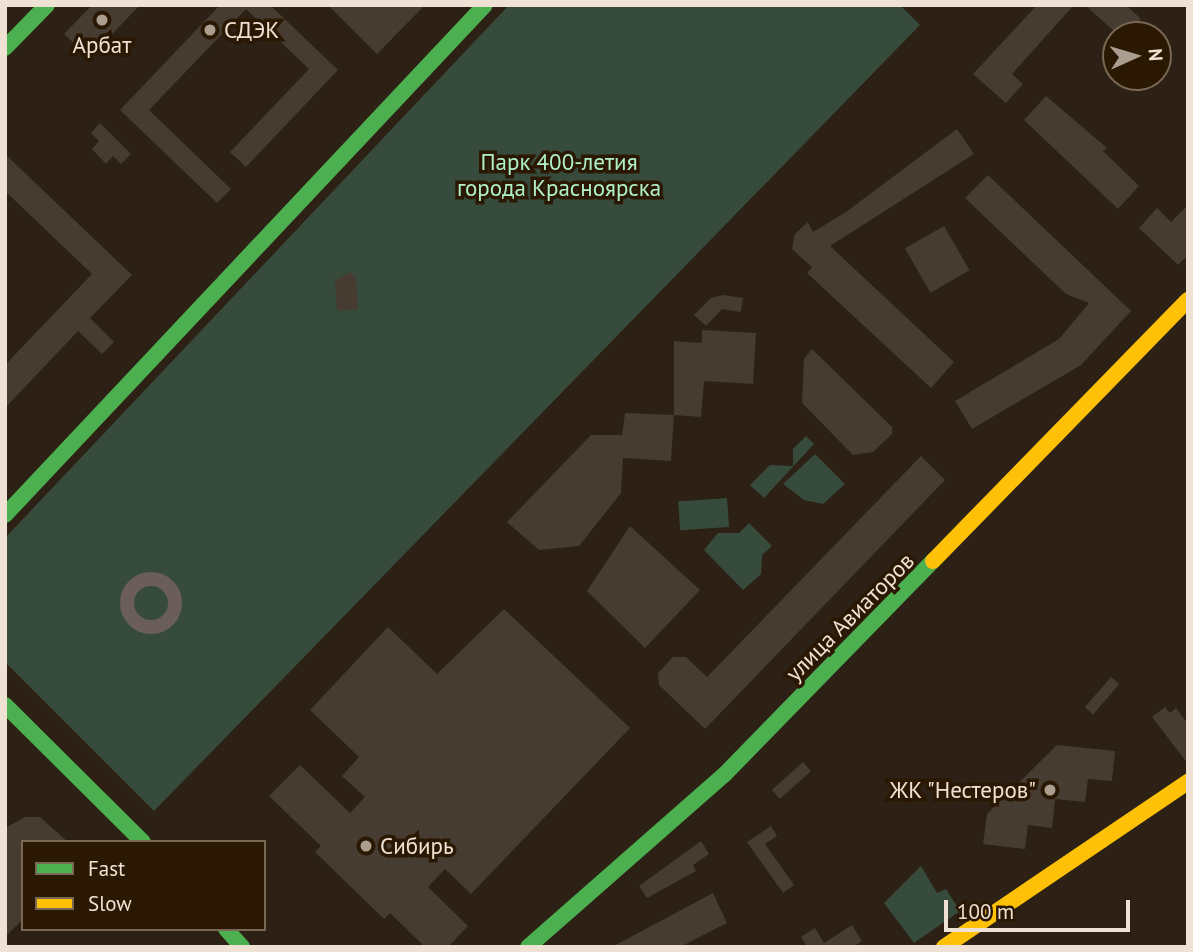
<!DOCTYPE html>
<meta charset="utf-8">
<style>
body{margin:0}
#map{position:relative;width:1193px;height:952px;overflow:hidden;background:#2c2114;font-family:"PT Sans",sans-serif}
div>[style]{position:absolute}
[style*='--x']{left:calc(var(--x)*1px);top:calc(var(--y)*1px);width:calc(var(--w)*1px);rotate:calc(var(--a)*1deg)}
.green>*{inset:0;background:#364b3c;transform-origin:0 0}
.building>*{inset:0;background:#463c31;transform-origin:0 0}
.street>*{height:14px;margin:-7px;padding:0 7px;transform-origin:7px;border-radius:7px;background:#6a5d5c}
.street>.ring{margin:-7px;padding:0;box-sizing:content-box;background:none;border:14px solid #6a5d5c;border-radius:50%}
.fast>*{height:16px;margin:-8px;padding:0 8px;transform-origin:8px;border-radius:8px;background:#4caf50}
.slow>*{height:16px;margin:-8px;padding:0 8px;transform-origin:8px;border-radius:8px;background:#ffc107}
.dots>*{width:19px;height:19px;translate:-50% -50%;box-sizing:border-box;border:4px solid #2b1802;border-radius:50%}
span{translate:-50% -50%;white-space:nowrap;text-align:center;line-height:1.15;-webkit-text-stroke:7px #2b1802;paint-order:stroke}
.poi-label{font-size:23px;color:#efe1d4}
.left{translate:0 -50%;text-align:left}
.right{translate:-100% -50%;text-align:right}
.park-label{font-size:23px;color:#aff0c9}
.street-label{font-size:23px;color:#efe1d4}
.frame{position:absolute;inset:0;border:7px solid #efe1d4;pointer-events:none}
.legend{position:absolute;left:21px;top:840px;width:245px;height:91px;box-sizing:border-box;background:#2b1802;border:2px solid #796856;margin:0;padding:9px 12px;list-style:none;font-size:21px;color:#efe1d4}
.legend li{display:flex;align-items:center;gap:14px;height:35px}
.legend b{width:35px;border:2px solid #796856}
.north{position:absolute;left:1102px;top:21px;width:70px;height:70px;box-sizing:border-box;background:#2b1802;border:2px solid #796856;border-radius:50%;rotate:86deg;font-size:19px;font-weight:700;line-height:28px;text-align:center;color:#efe1d4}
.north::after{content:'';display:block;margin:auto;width:24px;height:32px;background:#ab9e91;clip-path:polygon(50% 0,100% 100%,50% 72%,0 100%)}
.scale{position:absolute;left:944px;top:900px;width:186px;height:32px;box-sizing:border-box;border:4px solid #efe1d4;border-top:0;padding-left:9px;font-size:21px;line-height:24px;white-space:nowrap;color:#efe1d4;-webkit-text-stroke:5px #2b1802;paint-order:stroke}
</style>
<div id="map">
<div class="green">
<div style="clip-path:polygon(509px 5px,900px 5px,920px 25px,154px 811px,5px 662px,5px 538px)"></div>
<div style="clip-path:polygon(806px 436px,814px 444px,764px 498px,750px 485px,770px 465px,793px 466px,793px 449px)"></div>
<div style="clip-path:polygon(815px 454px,845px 484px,823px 504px,804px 500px,783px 484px)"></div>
<div style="left:727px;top:498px;width:29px;height:49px;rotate:86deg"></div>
<div style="clip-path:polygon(749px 523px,772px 546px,762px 555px,761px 574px,743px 590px,704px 550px,718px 533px,739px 533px)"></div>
<div style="clip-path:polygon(921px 866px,937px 893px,946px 889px,960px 911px,914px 943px,884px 903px)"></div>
</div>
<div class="building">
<div style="clip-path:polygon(92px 5px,140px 5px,89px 58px,64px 34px)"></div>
<div style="clip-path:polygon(220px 5px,270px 5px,338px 70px,246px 167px,230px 152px,309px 69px,246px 9px,149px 110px,231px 189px,217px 203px,120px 110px)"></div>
<div style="clip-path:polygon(328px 5px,425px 5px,377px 54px)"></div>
<div style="clip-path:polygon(1037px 5px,1074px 5px,1012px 74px,1023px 84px,1006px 103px,973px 74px)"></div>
<div style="clip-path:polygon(1085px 5px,1126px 5px,1141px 19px,1126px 35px,1118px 35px)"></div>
<div style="clip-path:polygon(1046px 96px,1107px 148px,1103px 151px,1139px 186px,1118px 209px,1024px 120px)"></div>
<div style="clip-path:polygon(100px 123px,131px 154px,121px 164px,113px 156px,106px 164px,92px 149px,99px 141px,91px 133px)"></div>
<div style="clip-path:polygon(957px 129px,974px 154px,830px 246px,954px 362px,931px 388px,807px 273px,812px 267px,792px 249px,795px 234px,808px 222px,813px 232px,846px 212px)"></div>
<div style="clip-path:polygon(5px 154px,132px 275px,90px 318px,114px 342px,102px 354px,78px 331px,5px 408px,5px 365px,92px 274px,5px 191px)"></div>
<div style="clip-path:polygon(988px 175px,1131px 311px,1081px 365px,972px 429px,955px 401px,1059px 339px,1089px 303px,1066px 294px,965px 198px)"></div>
<div style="clip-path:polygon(1188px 205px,1188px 255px,1178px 265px,1139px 228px,1157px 208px,1171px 222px)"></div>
<div style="left:944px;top:226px;width:51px;height:45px;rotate:60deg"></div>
<div style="clip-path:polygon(350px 272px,356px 277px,358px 309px,337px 311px,335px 280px)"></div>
<div style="clip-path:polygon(723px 295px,743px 298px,741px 312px,722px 309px,706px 326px,694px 315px,711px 298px)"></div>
<div style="clip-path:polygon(702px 330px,756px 333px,753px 384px,704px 381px,701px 417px,674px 415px,674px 341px,702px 343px)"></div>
<div style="clip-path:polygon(812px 349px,892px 427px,892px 434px,873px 452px,853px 455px,802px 403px,804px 359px)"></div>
<div style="clip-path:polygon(625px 413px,674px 415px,671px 461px,623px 458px,621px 493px,579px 546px,539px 550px,507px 522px,591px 435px,622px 435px)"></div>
<div style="clip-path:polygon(921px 456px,945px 480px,705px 729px,659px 685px,658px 673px,673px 657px,686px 657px,707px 677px)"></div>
<div style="clip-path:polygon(630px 526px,700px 590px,645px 648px,587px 591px)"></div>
<div style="clip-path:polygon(504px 609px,630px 728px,471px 894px,445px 869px,428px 887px,468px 926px,448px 947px,425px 947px,390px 913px,384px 919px,315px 852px,321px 846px,269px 796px,300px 765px,350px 813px,365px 797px,342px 776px,359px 757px,310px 710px,388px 627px,437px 674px)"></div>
<div style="left:1111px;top:677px;width:11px;height:40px;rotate:41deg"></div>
<div style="clip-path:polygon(1165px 707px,1170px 713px,1176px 708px,1188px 724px,1188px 764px,1152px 717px)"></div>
<div style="clip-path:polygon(1057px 745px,1115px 751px,1112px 781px,1088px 779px,1085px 802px,1055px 799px,1052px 828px,1028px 825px,1025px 849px,983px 844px,987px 814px)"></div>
<div style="left:803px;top:762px;width:12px;height:42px;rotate:48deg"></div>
<div style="clip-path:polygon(25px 817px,40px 817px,68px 842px,23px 842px,23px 919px,5px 937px,5px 828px)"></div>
<div style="clip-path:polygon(771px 826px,777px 836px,765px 844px,794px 885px,783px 893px,747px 842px)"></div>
<div style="clip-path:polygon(701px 841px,709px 854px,693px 865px,696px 871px,647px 898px,639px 886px)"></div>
<div style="clip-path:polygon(713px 893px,727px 923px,680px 947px,612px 947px)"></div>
<div style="clip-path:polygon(852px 925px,862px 941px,853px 947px,807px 947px,801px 937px,815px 928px,824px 943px)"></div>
</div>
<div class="street">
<div class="ring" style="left:127px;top:579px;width:34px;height:34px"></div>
</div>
<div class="fast">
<div style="--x:5;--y:48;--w:60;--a:-45.7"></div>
<div style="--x:5;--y:515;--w:700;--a:-46.74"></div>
<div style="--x:5;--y:705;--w:194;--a:44.8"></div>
<div style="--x:226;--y:929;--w:24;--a:48"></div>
<div style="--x:528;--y:947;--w:261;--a:-41.3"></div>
<div style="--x:724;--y:775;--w:299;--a:-45.7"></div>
</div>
<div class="slow">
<div style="--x:933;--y:561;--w:365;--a:-45.7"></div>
<div style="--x:944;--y:947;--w:295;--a:-34.1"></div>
</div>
<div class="dots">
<div style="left:102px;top:20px;background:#ab9e91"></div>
<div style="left:210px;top:30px;background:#ab9e91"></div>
<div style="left:1050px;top:790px;background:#ab9e91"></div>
<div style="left:366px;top:846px;background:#ab9e91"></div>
</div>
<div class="poi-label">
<span class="left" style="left:224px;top:30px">СДЭК</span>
<span style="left:102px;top:45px">Арбат</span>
<span class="right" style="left:1036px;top:790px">ЖК "Нестеров"</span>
<span class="left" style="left:380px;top:846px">Сибирь</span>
</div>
<div class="park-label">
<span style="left:559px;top:175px">Парк 400-летия<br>города Красноярска</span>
</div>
<div class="street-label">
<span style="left:850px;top:617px;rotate:-45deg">улица Авиаторов</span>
</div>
<div class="frame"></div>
<ul class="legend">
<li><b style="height:9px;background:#4caf50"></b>Fast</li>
<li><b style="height:9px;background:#ffc107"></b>Slow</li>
</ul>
<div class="north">N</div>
<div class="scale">100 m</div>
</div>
